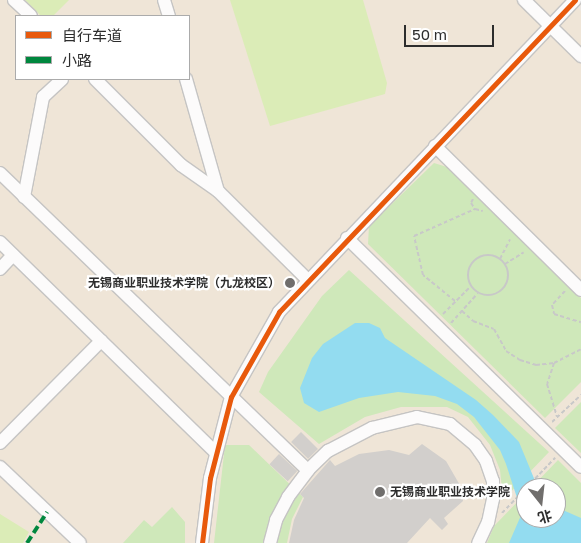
<!DOCTYPE html>
<meta charset="utf-8">
<style>
body{margin:0}
#map{position:relative;width:581px;height:543px;overflow:hidden;background:#ece7e2;font-family:"Golos Text","Noto Sans SC",sans-serif}
div>[style]{position:absolute}
[style*='--x']{left:calc(var(--x)*1px);top:calc(var(--y)*1px);width:calc(var(--w)*1px);rotate:calc(var(--a)*1deg)}
.education>*{inset:0;background:#efe5d7}
.green>*{inset:0;background:#cfe8ba}
.pitch>*{inset:0;background:#dbecb7}
.water>*{inset:0;background:#93dcf0}
.building>*{inset:0;background:#d2cfcc;transform-origin:0 0}
.path>*{height:2px;margin-top:-1px;transform-origin:0;background:repeating-linear-gradient(90deg,#c8c8c8 0 4px,transparent 0 6.5px)}
.path>.ring{margin:-1px;padding:0;box-sizing:content-box;background:none;border:2px solid #c8c8c8;border-radius:50%}
.roads{filter:drop-shadow(1px 0 #c5c4c3) drop-shadow(-1px 0 #c5c4c3) drop-shadow(0 1px #c5c4c3) drop-shadow(0 -1px #c5c4c3)}
.minor>*{height:12px;margin:-6px;padding:0 6px;transform-origin:6px;border-radius:6px;background:#fcfbfb}
.quiet>*{height:4px;margin-top:-2px;transform-origin:0;background:repeating-linear-gradient(90deg,#00873e 0 8px,transparent 0 12px)}
.cycleway>*{height:5px;margin:-2.5px;padding:0 2.5px;transform-origin:2.5px;border-radius:2.5px;background:#e8590c}
.dots>*{width:14px;height:14px;translate:-50% -50%;box-sizing:border-box;border:2px solid #fff;border-radius:50%}
span{translate:-50% -50%;white-space:nowrap;text-align:center;line-height:1.15;-webkit-text-stroke:4.5px #fff;paint-order:stroke}
.poi-label{font-size:12px;color:#2d2d2d;font-weight:700}
.right{translate:-100% -50%;text-align:right}
.left{translate:0 -50%;text-align:left}
.legend{position:absolute;left:15px;top:15px;width:175px;height:65px;box-sizing:border-box;background:#fff;border:1px solid #ababab;margin:0;padding:6px 9px;list-style:none;font-size:15px;color:#2d2d2d}
.legend li{display:flex;align-items:center;gap:10px;height:25px}
.legend b{width:25px;border:1px solid #ababab}
.north{position:absolute;left:516px;top:478px;width:50px;height:50px;box-sizing:border-box;background:#fff;border:1px solid #ababab;border-radius:50%;rotate:164deg;font-size:14px;font-weight:700;line-height:20px;text-align:center;color:#2d2d2d}
.north::after{content:'';display:block;margin:auto;width:18px;height:22px;background:#706e6c;clip-path:polygon(50% 0,100% 100%,50% 72%,0 100%)}
.scale{position:absolute;left:404px;top:25px;width:90px;height:22px;box-sizing:border-box;border:2px solid #2d2d2d;border-top:0;padding-left:6px;font-size:15px;line-height:18px;white-space:nowrap;color:#2d2d2d;-webkit-text-stroke:4px #fff;paint-order:stroke}
</style>
<div id="map">
<div class="education">
<div style="clip-path:polygon(evenodd,0 0,571px 0,581px 11px,581px 543px,0 543px,0 0,16px 16px,189px 16px,189px 79px,16px 79px,16px 16px,0 0,526px 488px,556px 488px,556px 518px,526px 518px,526px 488px)"></div>
</div>
<div class="green">
<div style="clip-path:polygon(434px 163px,447px 167px,581px 298px,581px 382px,545px 418px,368px 244px,369px 226px)"></div>
<div style="clip-path:polygon(349px 270px,549px 452px,503px 500px,500px 470px,490px 445px,468px 417px,447px 407px,401px 407px,365px 417px,319px 444px,259px 392px,268px 372px,322px 296px)"></div>
<div style="clip-path:polygon(581px 402px,581px 453px,555px 428px)"></div>
<div style="clip-path:polygon(225px 445px,249px 445px,303px 497px,292px 519px,287px 543px,214px 543px)"></div>
<div style="clip-path:polygon(558px 460px,581px 483px,581px 543px,487px 543px,494px 526px,526px 493px,526px 518px,556px 518px,556px 488px,531px 488px)"></div>
<div style="clip-path:polygon(172px 507px,185px 522px,185px 543px,123px 543px,144px 520px,152px 527px)"></div>
</div>
<div class="pitch">
<div style="clip-path:polygon(25px 0,69px 0,53px 16px,41px 16px)"></div>
<div style="clip-path:polygon(230px 0,363px 0,387px 83px,385px 94px,270px 126px)"></div>
<div style="clip-path:polygon(0 514px,29px 532px,23px 543px,0 543px)"></div>
</div>
<div class="water">
<div style="clip-path:polygon(355px 323px,369px 323px,380px 328px,385px 338px,476px 400px,493px 415px,519px 442px,538px 488px,526px 488px,526px 518px,556px 518px,556px 507px,581px 518px,581px 543px,509px 543px,522px 513px,506px 464px,500px 450px,474px 417px,457px 404px,435px 396px,398px 392px,359px 398px,319px 412px,304px 403px,300px 388px,312px 358px,323px 344px)"></div>
</div>
<div class="building">
<div style="left:301px;top:432px;width:24px;height:14px;rotate:45deg"></div>
<div style="clip-path:polygon(422px 444px,446px 461px,461px 487px,463px 501px,444px 518px,448px 524px,442px 530px,430px 518px,407px 543px,289px 543px,294px 520px,304px 498px,300px 494px,330px 460px,335px 466px,359px 454px,389px 450px,409px 455px)"></div>
<div style="left:279px;top:454px;width:25px;height:14px;rotate:43deg"></div>
</div>
<div class="path">
<div style="--x:473;--y:199;--w:4;--a:117"></div>
<div style="--x:471;--y:203;--w:7;--a:56"></div>
<div style="--x:475;--y:209;--w:8;--a:14"></div>
<div class="ring" style="left:468px;top:255px;width:38px;height:38px"></div>
<div style="--x:500;--y:259;--w:22;--a:-63"></div>
<div style="--x:505;--y:264;--w:22;--a:-32"></div>
<div style="--x:565;--y:291;--w:19;--a:133"></div>
<div style="--x:552;--y:305;--w:9;--a:77"></div>
<div style="--x:554;--y:314;--w:28;--a:17"></div>
<div style="--x:455;--y:301;--w:41;--a:-140.9"></div>
<div style="--x:423;--y:275;--w:40;--a:-103"></div>
<div style="--x:414;--y:236;--w:67;--a:-23.9"></div>
<div style="--x:462;--y:311;--w:15;--a:42"></div>
<div style="--x:473;--y:321;--w:22;--a:21"></div>
<div style="--x:494;--y:329;--w:25;--a:61"></div>
<div style="--x:506;--y:351;--w:17;--a:33"></div>
<div style="--x:520;--y:360;--w:17;--a:17"></div>
<div style="--x:536;--y:365;--w:18;--a:-6"></div>
<div style="--x:554;--y:363;--w:22;--a:108"></div>
<div style="--x:547;--y:384;--w:34;--a:73"></div>
<div style="--x:443;--y:314;--w:40;--a:-45"></div>
<div style="--x:451;--y:323;--w:40;--a:-48"></div>
<div style="--x:554;--y:363;--w:30;--a:-27"></div>
<div style="--x:552;--y:422;--w:40;--a:-43"></div>
<div style="--x:526;--y:488;--w:42;--a:-46"></div>
<div style="--x:502;--y:513;--w:35;--a:-46"></div>
</div>
<div class="roads">
<div class="minor">
<div style="--x:14;--y:0;--w:23;--a:43"></div>
<div style="--x:164;--y:0;--w:17;--a:73"></div>
<div style="--x:524;--y:0;--w:80;--a:44.5"></div>
<div style="--x:95;--y:79;--w:122;--a:45"></div>
<div style="--x:181;--y:165;--w:45;--a:35.1"></div>
<div style="--x:218;--y:191;--w:125;--a:44.7"></div>
<div style="--x:186;--y:79;--w:116;--a:74.1"></div>
<div style="--x:435;--y:146;--w:205;--a:44.6"></div>
<div style="--x:0;--y:173;--w:428;--a:44"></div>
<div style="--x:24;--y:197;--w:102;--a:-79.2"></div>
<div style="--x:43;--y:97;--w:26;--a:-43"></div>
<div style="--x:347;--y:238;--w:327;--a:44.4"></div>
<div style="--x:0;--y:242;--w:302;--a:44.3"></div>
<div style="--x:0;--y:269;--w:19;--a:-47"></div>
<div style="--x:0;--y:443;--w:144;--a:-45.3"></div>
<div style="--x:0;--y:467;--w:110;--a:43.5"></div>
<div style="--x:202;--y:543;--w:65;--a:-83"></div>
<div style="--x:210;--y:478;--w:84;--a:-75.5"></div>
<div style="--x:231;--y:397;--w:98;--a:-60.5"></div>
<div style="--x:279;--y:312;--w:430;--a:-46.5"></div>
<div style="--x:270;--y:543;--w:24;--a:-75"></div>
<div style="--x:276;--y:520;--w:26;--a:-62"></div>
<div style="--x:288;--y:497;--w:34;--a:-53"></div>
<div style="--x:308;--y:470;--w:28;--a:-44"></div>
<div style="--x:328;--y:451;--w:50;--a:-27.6"></div>
<div style="--x:372;--y:428;--w:46;--a:-13.7"></div>
<div style="--x:417;--y:417;--w:34;--a:12"></div>
<div style="--x:450;--y:424;--w:33;--a:40"></div>
<div style="--x:475;--y:445;--w:19;--a:55"></div>
<div style="--x:486;--y:461;--w:21;--a:71"></div>
<div style="--x:493;--y:481;--w:18;--a:90"></div>
<div style="--x:493;--y:499;--w:24;--a:102"></div>
<div style="--x:488;--y:522;--w:23;--a:115"></div>
</div>
</div>
<div class="quiet">
<div style="--x:27;--y:543;--w:37;--a:-57"></div>
</div>
<div class="cycleway">
<div style="--x:202;--y:543;--w:65;--a:-83"></div>
<div style="--x:210;--y:478;--w:84;--a:-75.5"></div>
<div style="--x:231;--y:397;--w:98;--a:-60.5"></div>
<div style="--x:279;--y:312;--w:430;--a:-46.5"></div>
</div>
<div class="dots">
<div style="left:290px;top:283px;background:#706e6c"></div>
<div style="left:380px;top:492px;background:#706e6c"></div>
</div>
<div class="poi-label">
<span class="right" style="left:280px;top:283px">无锡商业职业技术学院（九龙校区）</span>
<span class="left" style="left:390px;top:492px">无锡商业职业技术学院</span>
</div>
<ul class="legend">
<li><b style="height:6px;background:#e8590c"></b>自行车道</li>
<li><b style="height:6px;background:#00873e"></b>小路</li>
</ul>
<div class="north">北</div>
<div class="scale">50 m</div>
</div>
